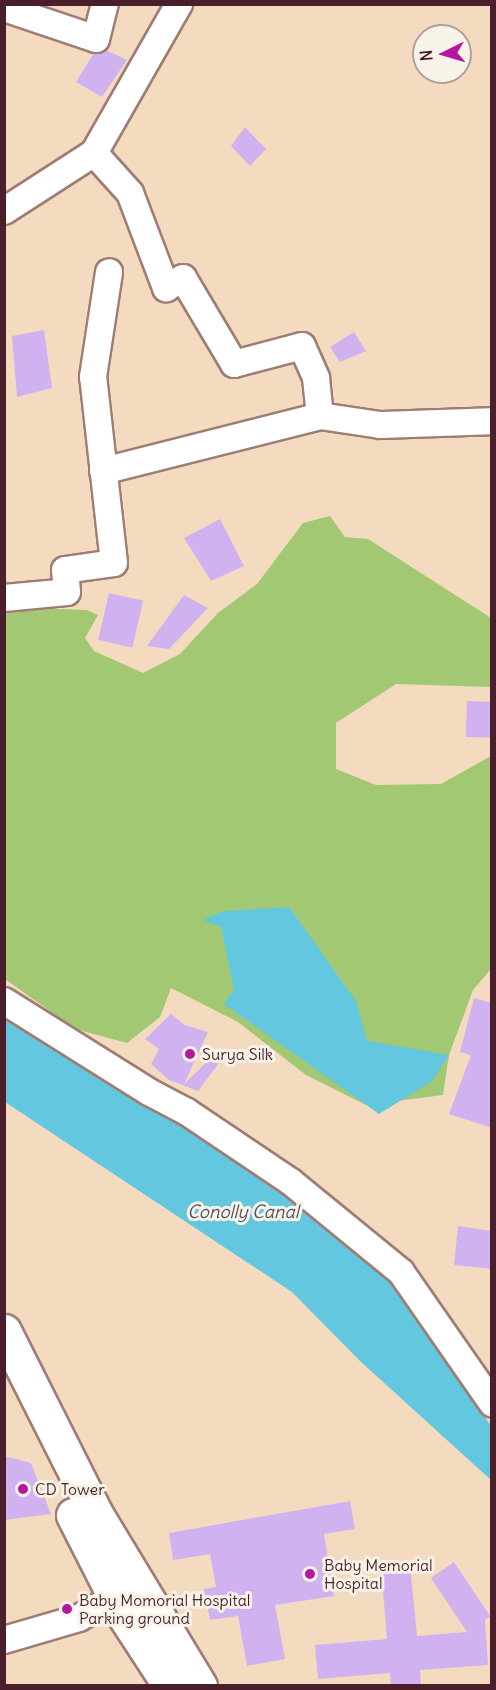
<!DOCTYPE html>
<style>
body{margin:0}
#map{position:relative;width:496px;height:1690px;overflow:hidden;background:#f4dbbf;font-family:Delius,sans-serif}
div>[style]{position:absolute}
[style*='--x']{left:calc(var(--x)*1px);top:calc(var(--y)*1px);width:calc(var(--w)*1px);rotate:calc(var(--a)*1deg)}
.green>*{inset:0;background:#a2c873}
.water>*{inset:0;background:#62c7df}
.building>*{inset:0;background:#d0b2f0;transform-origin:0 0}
.roads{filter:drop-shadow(2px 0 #9f7d75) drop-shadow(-2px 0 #9f7d75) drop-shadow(0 2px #9f7d75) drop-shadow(0 -2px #9f7d75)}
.minor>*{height:26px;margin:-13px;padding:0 13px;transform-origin:13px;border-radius:13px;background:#fff}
.major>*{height:33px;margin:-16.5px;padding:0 16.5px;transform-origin:16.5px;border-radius:16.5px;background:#fff}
.dots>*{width:16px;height:16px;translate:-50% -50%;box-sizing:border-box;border:3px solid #f7f3e8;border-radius:50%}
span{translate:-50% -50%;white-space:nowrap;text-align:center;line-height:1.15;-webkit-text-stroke:6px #f7f3e8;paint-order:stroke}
.poi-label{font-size:16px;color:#4a1f2b}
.left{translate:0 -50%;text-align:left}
.water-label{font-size:18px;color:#515161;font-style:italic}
.frame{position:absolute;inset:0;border:6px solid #4a1f2b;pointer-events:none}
.north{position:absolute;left:412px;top:24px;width:60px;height:60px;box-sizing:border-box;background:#f7f3e8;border:2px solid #b29e9c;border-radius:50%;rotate:265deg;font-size:16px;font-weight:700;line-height:24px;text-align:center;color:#4a1f2b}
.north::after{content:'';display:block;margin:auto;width:21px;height:27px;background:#b5179e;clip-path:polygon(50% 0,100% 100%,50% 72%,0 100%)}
</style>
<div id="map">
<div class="green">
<div style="clip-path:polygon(330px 516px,345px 537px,368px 539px,491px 618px,491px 687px,396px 684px,336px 723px,336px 769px,376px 785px,441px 784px,491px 756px,491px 969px,473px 990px,449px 1055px,443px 1095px,366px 1105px,306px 1075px,238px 1022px,171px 988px,160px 1017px,127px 1043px,75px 1029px,5px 979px,5px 607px,87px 610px,98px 615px,85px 638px,94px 651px,143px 673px,180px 654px,218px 613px,257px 584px,303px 523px)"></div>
</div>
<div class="water">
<div style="clip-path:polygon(289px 907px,356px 1001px,367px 1041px,449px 1055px,432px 1081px,379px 1114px,224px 1004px,234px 989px,221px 927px,202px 920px,224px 911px)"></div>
<div style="clip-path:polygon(4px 1015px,272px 1183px,396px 1287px,491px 1426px,491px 1480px,360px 1361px,292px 1292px,5px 1102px)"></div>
</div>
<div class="building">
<div style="clip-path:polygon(106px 50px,127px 60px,102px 97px,76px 82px,94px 53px)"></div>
<div style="clip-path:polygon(245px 127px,266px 149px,250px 166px,231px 146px)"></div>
<div style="clip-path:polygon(44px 330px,52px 388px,17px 397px,12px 336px)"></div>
<div style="clip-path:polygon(354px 332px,366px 351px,340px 362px,330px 347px)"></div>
<div style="clip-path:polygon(220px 519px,244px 566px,211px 581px,184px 538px)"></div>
<div style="left:109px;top:593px;width:35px;height:48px;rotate:13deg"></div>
<div style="clip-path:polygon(184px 595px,208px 608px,169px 649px,147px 646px)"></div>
<div style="left:467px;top:701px;width:25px;height:36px;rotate:2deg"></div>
<div style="clip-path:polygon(474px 998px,492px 1003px,492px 1128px,449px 1114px,471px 1055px,460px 1052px)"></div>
<div style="clip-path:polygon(171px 1014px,185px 1025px,208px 1032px,184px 1084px,219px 1050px,225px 1055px,198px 1091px,169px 1080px,151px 1064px,159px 1049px,145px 1039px)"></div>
<div style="clip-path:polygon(458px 1226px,492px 1231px,492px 1269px,454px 1265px)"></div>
<div style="clip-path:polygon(4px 1456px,31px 1463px,51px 1514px,4px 1520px)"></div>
<div style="clip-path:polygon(350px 1501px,355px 1529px,324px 1534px,334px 1596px,275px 1605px,285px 1659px,247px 1666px,238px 1616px,210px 1620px,204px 1589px,216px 1587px,210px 1554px,173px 1560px,169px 1533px)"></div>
<div style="clip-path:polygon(454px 1562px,490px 1616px,485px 1620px,488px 1665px,420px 1670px,421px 1686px,391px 1686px,390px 1673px,318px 1679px,315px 1645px,387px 1639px,381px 1567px,410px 1564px,417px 1636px,467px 1632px,431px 1578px)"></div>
</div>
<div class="roads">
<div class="minor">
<div style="--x:4;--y:8;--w:97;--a:18.6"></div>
<div style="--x:96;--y:39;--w:36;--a:-76"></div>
<div style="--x:94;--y:153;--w:54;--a:48"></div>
<div style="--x:130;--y:193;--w:102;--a:69.2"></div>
<div style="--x:166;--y:288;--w:20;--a:-30"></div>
<div style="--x:183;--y:278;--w:100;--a:59.3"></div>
<div style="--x:234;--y:364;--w:70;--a:-14.8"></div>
<div style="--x:302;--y:346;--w:35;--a:66"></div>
<div style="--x:316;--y:378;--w:38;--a:84"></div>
<div style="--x:4;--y:211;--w:107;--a:-32.8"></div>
<div style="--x:94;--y:153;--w:172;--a:-60.3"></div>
<div style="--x:103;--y:471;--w:224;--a:-14.2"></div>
<div style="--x:320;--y:416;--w:61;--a:8.5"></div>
<div style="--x:380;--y:425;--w:112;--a:-2"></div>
<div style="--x:4;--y:598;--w:63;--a:-5.4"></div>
<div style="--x:67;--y:592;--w:22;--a:-95"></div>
<div style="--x:65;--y:570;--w:49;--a:-8.1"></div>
<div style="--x:114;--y:563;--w:187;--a:-96.4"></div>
<div style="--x:93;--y:377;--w:106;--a:-81.3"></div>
<div style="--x:4;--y:1001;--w:171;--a:32.1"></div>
<div style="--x:149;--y:1092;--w:43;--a:27.8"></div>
<div style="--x:187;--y:1112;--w:125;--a:33.9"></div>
<div style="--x:291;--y:1182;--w:142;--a:39.3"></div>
<div style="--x:401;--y:1272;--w:160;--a:55.2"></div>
<div style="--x:4;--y:1640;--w:78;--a:-16.3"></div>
<div style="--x:79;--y:1618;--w:42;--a:-30.3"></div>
</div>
<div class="major">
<div style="--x:4;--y:1331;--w:205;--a:63.3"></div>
<div style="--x:96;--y:1514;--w:201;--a:58.8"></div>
<div style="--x:73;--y:1515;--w:114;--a:63"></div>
<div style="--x:125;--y:1617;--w:82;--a:56.9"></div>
</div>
</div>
<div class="dots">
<div style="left:190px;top:1054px;background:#b5179e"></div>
<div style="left:23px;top:1489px;background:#b5179e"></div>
<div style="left:310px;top:1574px;background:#b5179e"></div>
<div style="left:67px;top:1609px;background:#b5179e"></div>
</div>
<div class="poi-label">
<span class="left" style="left:202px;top:1054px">Surya Silk</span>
<span class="left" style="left:35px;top:1489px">CD Tower</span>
<span class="left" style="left:324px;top:1574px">Baby Memorial<br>Hospital</span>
<span class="left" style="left:79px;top:1609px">Baby Momorial Hospital<br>Parking ground</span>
</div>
<div class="water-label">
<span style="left:243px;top:1212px">Conolly Canal</span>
</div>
<div class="frame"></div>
<div class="north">N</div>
</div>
